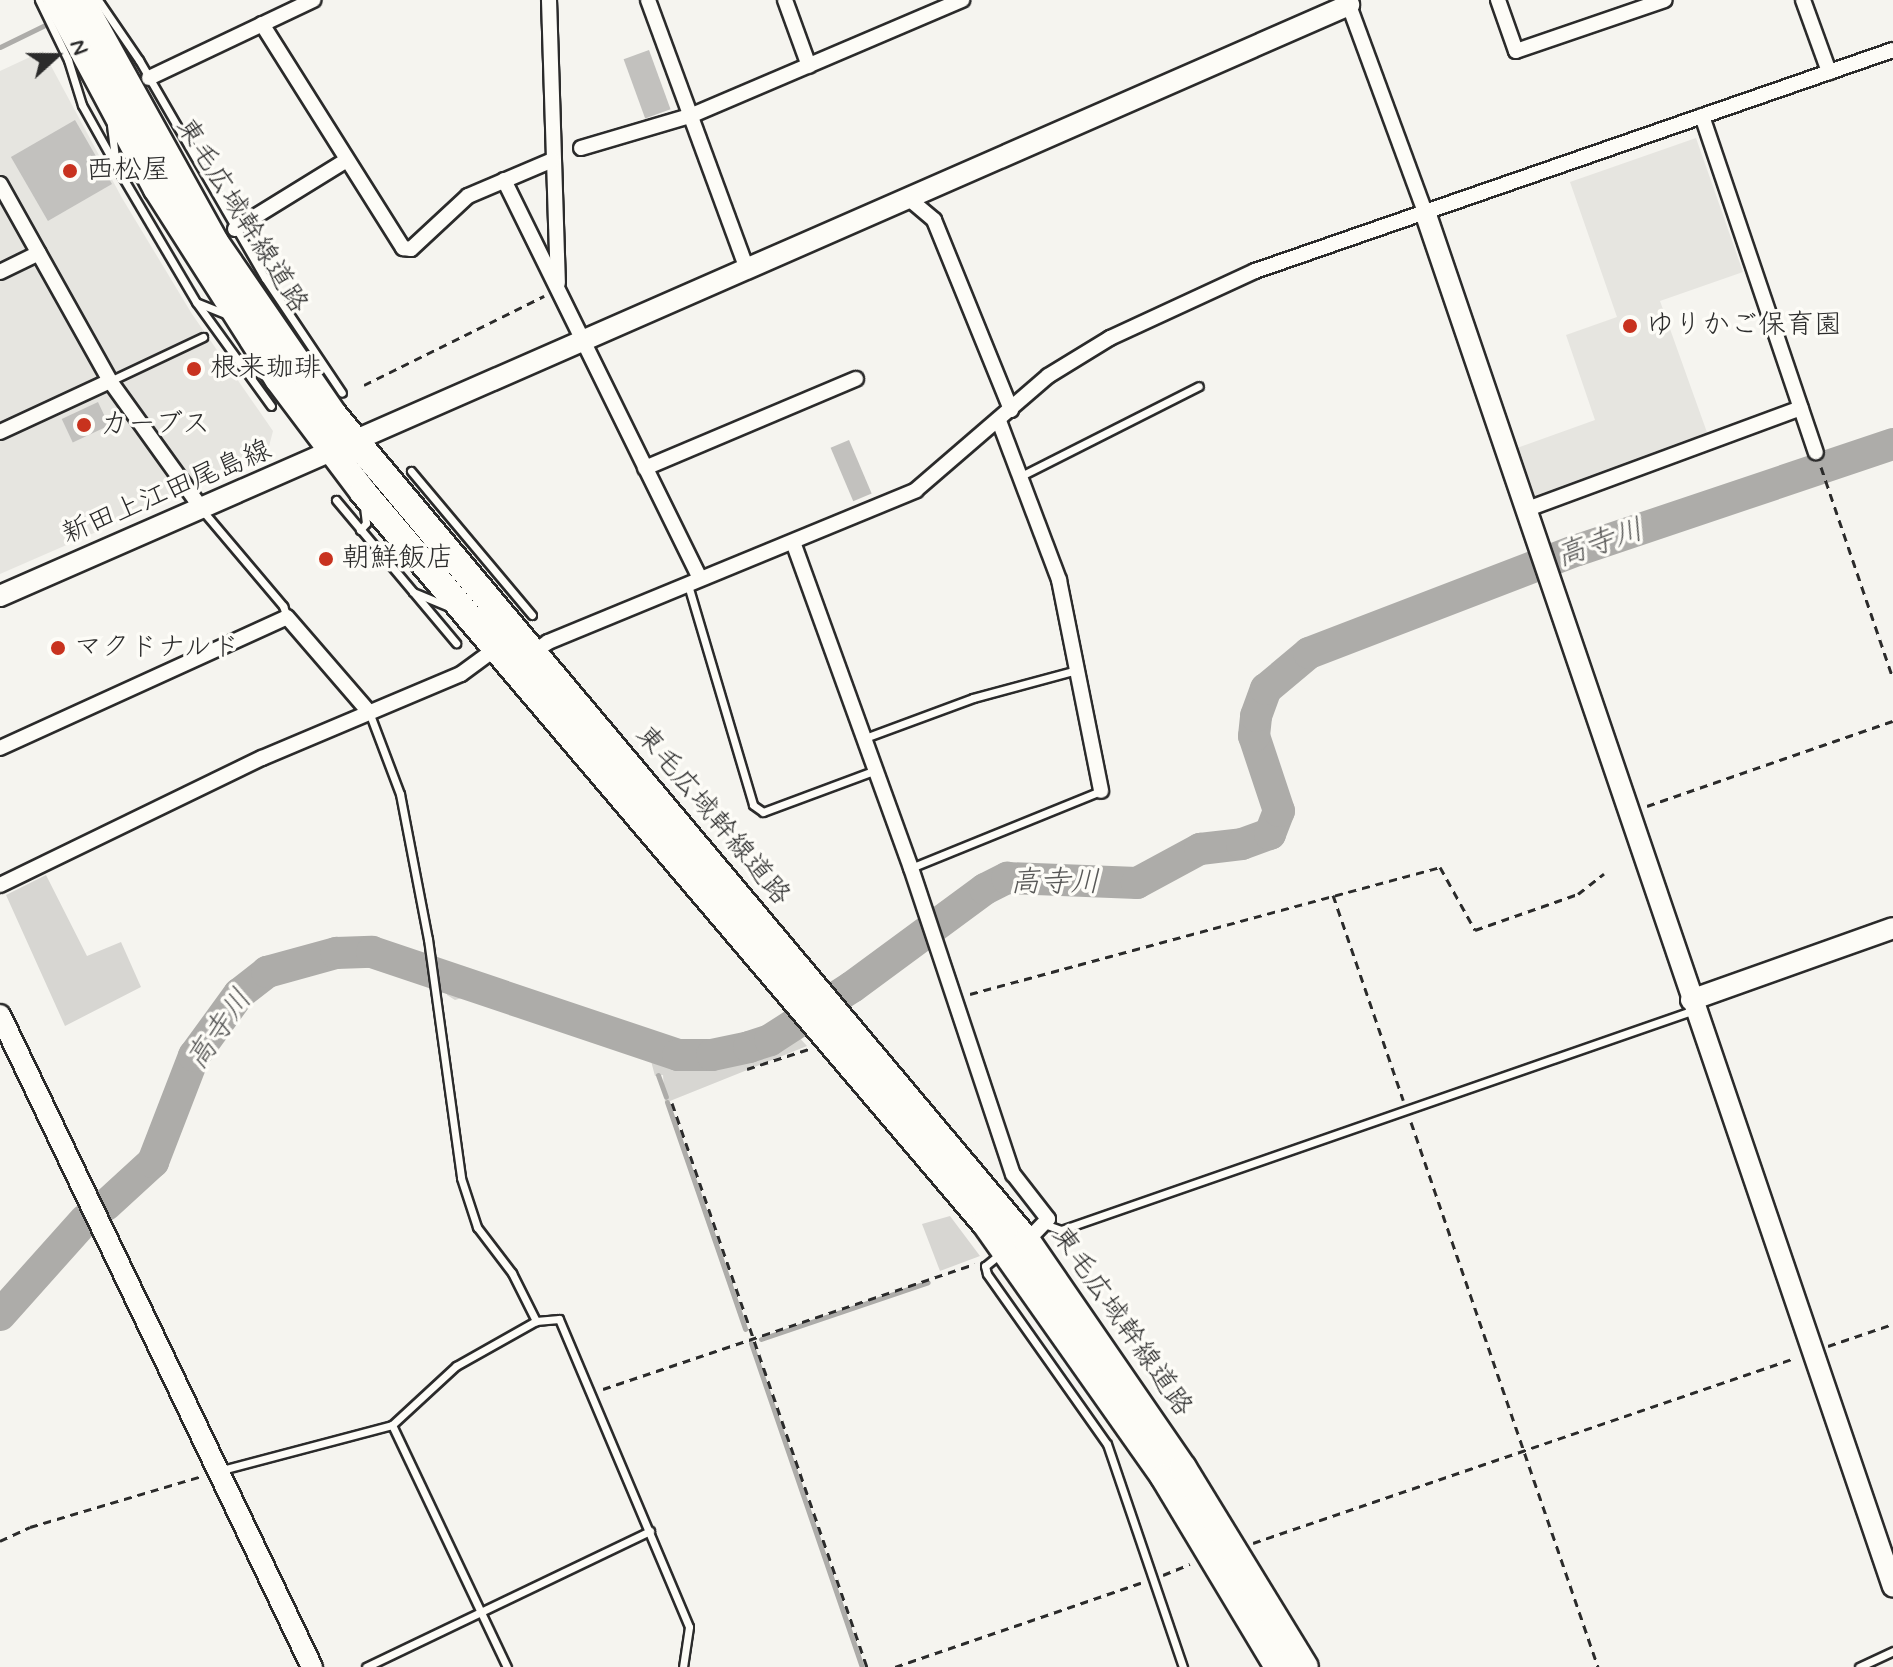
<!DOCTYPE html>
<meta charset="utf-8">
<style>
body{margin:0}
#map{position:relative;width:1893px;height:1667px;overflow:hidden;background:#f5f4ef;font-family:Mynerve,"Klee One",sans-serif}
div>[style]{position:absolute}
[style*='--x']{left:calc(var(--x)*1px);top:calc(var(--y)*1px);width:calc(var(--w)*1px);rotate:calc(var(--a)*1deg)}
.built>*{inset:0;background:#e6e5e0}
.green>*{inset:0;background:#d7d6d2}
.stream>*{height:5px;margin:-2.5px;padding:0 2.5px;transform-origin:2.5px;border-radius:2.5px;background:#adaca9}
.river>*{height:32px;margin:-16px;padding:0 16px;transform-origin:16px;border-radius:16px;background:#adaca9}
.building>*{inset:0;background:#c2c1be;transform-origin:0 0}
.path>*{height:3px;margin-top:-1.5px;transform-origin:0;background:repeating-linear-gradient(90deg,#2b2b2b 0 8px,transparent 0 14px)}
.roads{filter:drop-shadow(2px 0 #2b2b2b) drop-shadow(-2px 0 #2b2b2b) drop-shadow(0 2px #2b2b2b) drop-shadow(0 -2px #2b2b2b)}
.lane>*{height:7px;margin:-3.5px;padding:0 3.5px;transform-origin:3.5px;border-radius:3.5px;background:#fdfcf7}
.street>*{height:14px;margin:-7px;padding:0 7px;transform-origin:7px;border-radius:7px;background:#fdfcf7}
.secondary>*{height:20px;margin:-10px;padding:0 10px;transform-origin:10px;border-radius:10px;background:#fdfcf7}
.highway>*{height:26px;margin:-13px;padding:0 13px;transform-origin:13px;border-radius:13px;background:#fdfcf7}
.dots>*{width:22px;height:22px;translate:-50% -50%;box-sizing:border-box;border:4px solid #fdfcf7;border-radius:50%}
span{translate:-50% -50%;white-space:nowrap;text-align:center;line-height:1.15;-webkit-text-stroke:7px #fdfcf7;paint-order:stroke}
.poi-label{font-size:28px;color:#2b2b2b}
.left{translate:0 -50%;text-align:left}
.street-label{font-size:28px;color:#2b2b2b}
.water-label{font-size:30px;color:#585857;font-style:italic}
.north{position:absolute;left:16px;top:16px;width:80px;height:80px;-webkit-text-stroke:6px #fdfcf7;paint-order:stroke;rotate:69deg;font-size:22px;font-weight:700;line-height:32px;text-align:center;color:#2b2b2b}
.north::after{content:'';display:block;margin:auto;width:28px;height:36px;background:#2b2b2b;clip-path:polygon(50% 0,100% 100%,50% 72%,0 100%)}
</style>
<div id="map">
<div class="built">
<div style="clip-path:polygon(43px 51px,122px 198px,192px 314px,273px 431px,266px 458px,0 574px,0 71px)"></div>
<div style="clip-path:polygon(1696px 138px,1743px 272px,1660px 301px,1709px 438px,1532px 500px,1514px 449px,1595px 420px,1566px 335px,1617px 317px,1570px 182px)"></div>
</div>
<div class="green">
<div style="clip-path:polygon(46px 875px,87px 956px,121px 942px,141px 987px,65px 1026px,6px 895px)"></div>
<div style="clip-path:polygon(447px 985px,684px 1064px,740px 1057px,776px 1045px,795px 1033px,807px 1046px,665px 1103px,663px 1075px,655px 1076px,651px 1061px,465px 997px,455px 1000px,447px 995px)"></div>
<div style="clip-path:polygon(950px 1216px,980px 1256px,940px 1271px,922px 1224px)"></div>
</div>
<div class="stream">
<div style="--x:0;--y:47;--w:57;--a:-26.1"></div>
<div style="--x:658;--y:1075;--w:23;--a:70"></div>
<div style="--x:667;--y:1102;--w:240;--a:71"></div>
<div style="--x:761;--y:1339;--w:176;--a:-18.8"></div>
<div style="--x:751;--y:1343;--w:342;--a:71.1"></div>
</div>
<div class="river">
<div style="--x:106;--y:1205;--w:64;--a:-42.5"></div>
<div style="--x:153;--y:1162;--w:114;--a:-68.9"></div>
<div style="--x:194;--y:1056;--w:77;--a:-54"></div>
<div style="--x:239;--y:994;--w:36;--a:-38"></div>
<div style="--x:267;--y:972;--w:72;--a:-15.4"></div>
<div style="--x:336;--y:953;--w:36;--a:-2"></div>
<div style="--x:372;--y:952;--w:323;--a:18.6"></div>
<div style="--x:678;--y:1055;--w:34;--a:0"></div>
<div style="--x:712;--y:1055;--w:38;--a:-12"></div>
<div style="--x:749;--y:1047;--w:22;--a:-18"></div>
<div style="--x:770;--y:1040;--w:98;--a:-32.9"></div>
<div style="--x:852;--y:987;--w:165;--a:-36.4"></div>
<div style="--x:985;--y:889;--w:25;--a:-27"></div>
<div style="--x:1007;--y:878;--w:130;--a:2.2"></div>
<div style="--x:1137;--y:883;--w:72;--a:-28.4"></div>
<div style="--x:1200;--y:849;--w:42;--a:-6.8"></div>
<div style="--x:1242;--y:844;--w:30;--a:-20"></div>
<div style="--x:1270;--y:834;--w:25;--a:-69"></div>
<div style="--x:1279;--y:811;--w:79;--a:-108.4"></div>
<div style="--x:1254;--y:736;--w:20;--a:-84"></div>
<div style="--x:1256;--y:716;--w:29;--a:-70"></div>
<div style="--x:1266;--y:689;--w:56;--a:-39.9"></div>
<div style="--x:1309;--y:653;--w:288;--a:-21"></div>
<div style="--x:1578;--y:550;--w:332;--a:-18.6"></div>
<div style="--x:0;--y:1315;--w:127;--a:-48.2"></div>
</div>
<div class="building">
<div style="left:649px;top:50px;width:63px;height:27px;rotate:70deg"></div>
<div style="left:75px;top:120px;width:74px;height:74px;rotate:60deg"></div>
<div style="left:98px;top:402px;width:26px;height:40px;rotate:65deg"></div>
<div style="left:849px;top:440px;width:58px;height:20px;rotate:67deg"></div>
</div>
<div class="path">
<div style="--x:364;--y:385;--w:201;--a:-26.3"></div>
<div style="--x:1821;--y:467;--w:224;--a:71.2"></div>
<div style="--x:1647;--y:806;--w:260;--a:-19.1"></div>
<div style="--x:1333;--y:895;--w:217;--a:71.1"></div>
<div style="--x:970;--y:994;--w:487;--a:-15.1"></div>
<div style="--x:1440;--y:867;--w:72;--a:60.9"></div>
<div style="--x:1475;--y:930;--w:109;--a:-19.3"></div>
<div style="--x:1578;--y:894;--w:33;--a:-38"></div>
<div style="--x:747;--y:1069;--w:65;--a:-17.9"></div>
<div style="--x:672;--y:1103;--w:597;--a:70.93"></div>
<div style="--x:1411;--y:1122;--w:576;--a:71.06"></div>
<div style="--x:1828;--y:1346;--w:69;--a:-18.7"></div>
<div style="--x:603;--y:1389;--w:392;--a:-18.6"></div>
<div style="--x:0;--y:1541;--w:33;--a:-25"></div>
<div style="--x:30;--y:1527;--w:179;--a:-16.5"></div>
<div style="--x:1253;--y:1543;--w:573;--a:-18.85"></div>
<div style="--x:1163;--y:1575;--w:29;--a:-22"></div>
<div style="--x:895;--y:1667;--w:260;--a:-18.9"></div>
</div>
<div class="roads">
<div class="lane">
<div style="--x:39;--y:0;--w:67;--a:64.2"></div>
<div style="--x:68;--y:60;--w:47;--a:72.7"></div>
<div style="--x:82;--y:105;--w:70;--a:60.9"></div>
<div style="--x:116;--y:166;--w:158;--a:59.5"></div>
<div style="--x:196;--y:302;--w:128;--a:54.2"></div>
<div style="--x:98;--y:0;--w:73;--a:55.7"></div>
<div style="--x:139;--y:60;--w:252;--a:60"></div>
<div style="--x:265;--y:278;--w:138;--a:56.2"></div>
<div style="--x:111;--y:125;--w:39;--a:83"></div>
<div style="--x:198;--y:303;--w:35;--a:22"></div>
<div style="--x:110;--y:381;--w:103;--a:-25.3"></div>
<div style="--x:411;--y:471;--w:188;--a:50"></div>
<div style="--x:1021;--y:476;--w:199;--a:-26.8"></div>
<div style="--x:336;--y:500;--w:187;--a:50"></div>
<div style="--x:202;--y:510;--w:126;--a:49.8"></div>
<div style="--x:283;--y:606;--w:12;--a:70"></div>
<div style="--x:360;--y:530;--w:9;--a:-49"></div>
<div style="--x:366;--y:523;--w:17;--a:-97"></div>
<div style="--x:688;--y:585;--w:229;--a:73.5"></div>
<div style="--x:753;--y:805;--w:12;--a:35"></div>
<div style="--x:763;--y:812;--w:121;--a:-20.4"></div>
<div style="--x:413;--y:592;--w:42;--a:22.3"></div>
<div style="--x:369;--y:712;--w:88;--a:69.3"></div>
<div style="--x:400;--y:794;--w:148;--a:79.1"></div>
<div style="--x:428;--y:939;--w:241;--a:82.1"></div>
<div style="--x:461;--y:1178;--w:52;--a:71.9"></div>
<div style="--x:477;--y:1227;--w:58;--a:52.7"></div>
<div style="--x:512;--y:1273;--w:54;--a:63.4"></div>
<div style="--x:865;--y:738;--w:115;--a:-20.3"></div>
<div style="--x:973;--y:698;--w:108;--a:-15.1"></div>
<div style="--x:911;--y:868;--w:205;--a:-22.1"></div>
<div style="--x:1047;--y:1225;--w:15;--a:20"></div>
<div style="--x:1061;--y:1230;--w:670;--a:-19.16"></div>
<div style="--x:1000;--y:1254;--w:19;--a:141"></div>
<div style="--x:985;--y:1266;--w:8;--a:76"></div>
<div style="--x:987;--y:1274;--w:208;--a:54.8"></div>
<div style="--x:1107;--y:1444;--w:236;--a:71.2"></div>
<div style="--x:392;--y:1425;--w:268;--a:64.6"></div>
<div style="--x:222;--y:1470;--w:176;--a:-14.8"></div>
<div style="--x:392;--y:1425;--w:87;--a:-42.7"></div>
<div style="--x:456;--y:1366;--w:92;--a:-29.4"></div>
<div style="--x:536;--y:1321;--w:23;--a:-5"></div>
<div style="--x:559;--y:1319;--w:334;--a:67.1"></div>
<div style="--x:689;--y:1627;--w:40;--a:98.5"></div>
<div style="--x:366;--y:1667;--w:315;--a:-25.6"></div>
<div style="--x:1859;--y:1667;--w:38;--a:-25"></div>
</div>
<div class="street">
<div style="--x:549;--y:0;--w:283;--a:88.2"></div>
<div style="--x:648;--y:0;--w:284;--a:69.8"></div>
<div style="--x:785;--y:0;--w:70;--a:70"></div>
<div style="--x:1347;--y:0;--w:226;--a:69.8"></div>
<div style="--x:1498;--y:0;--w:54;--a:70.6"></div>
<div style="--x:1516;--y:51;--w:157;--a:-18.9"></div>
<div style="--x:1803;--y:0;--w:77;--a:70.1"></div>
<div style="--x:262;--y:24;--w:265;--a:57.8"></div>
<div style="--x:403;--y:248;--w:8;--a:7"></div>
<div style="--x:411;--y:249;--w:78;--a:-42.9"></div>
<div style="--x:468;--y:196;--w:92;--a:-23"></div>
<div style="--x:149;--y:78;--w:182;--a:-25.4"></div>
<div style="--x:1702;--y:116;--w:355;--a:71.3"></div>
<div style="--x:581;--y:148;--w:114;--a:-16.4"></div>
<div style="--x:690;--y:116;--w:296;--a:-23.1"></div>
<div style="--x:504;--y:180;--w:442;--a:63.8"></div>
<div style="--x:0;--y:184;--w:226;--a:60.8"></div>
<div style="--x:110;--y:381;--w:158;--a:54.3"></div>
<div style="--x:908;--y:198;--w:34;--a:40"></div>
<div style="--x:934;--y:220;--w:205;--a:67.9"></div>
<div style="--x:235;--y:229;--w:129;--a:-31.7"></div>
<div style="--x:0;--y:272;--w:43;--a:-26"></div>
<div style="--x:999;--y:421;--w:170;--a:69.3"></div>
<div style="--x:1059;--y:580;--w:215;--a:78.7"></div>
<div style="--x:0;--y:432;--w:121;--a:-24.9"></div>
<div style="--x:645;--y:468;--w:229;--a:-22.9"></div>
<div style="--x:1525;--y:510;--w:294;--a:-20.3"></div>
<div style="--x:793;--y:542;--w:347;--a:70.1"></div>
<div style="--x:911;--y:868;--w:323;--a:71.6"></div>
<div style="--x:1013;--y:1174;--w:57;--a:52.1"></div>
<div style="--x:1048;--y:1219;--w:30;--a:134"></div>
<div style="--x:531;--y:654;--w:21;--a:-35"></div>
<div style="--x:548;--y:642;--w:398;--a:-22.4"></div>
<div style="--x:916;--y:490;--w:174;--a:-40.8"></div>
<div style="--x:1048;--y:376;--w:73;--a:-31.5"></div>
<div style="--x:1110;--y:338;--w:160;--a:-24.8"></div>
<div style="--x:1255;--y:271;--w:675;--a:-19.11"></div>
<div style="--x:0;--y:748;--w:315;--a:-24.5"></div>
<div style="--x:287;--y:617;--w:125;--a:49.2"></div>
<div style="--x:0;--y:885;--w:291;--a:-25.9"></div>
<div style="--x:262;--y:758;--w:216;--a:-22.9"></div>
<div style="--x:461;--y:674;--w:42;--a:-36.3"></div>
</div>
<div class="secondary">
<div style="--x:1425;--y:212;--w:1452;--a:71.2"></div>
<div style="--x:0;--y:596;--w:1473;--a:-23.66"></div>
<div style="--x:1691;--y:1000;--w:214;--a:-19.6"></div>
<div style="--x:0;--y:1015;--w:723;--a:64.43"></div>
</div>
<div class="highway">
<div style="--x:56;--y:0;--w:214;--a:61.9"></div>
<div style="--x:157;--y:189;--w:225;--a:57.5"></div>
<div style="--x:278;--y:379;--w:141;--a:53"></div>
<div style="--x:363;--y:492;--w:960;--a:49.61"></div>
<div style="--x:985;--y:1223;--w:311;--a:54.8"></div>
<div style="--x:1164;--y:1477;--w:222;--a:59"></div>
<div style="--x:81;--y:0;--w:277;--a:61"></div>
<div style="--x:215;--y:242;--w:209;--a:55.5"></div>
<div style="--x:333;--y:414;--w:1080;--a:50"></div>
<div style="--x:1027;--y:1241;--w:275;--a:55.5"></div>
<div style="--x:1183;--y:1468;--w:233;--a:58.5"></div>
</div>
</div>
<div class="dots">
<div style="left:70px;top:171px;background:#c8321e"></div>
<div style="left:1630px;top:326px;background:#c8321e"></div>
<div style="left:194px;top:369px;background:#c8321e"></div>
<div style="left:84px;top:425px;background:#c8321e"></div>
<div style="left:326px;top:559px;background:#c8321e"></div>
<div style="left:58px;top:648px;background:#c8321e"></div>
</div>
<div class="poi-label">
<span class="left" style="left:86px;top:171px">西松屋</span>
<span class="left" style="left:1646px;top:326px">ゆりかご保育園</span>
<span class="left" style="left:210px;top:369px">根来珈琲</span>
<span class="left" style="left:100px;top:425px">カーブス</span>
<span class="left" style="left:342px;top:559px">朝鮮飯店</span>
<span class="left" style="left:74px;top:648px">マクドナルド</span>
</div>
<div class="street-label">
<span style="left:241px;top:216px;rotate:58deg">東毛広域幹線道路</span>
<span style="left:167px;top:493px;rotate:-23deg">新田上江田尾島線</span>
<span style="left:712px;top:816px;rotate:50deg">東毛広域幹線道路</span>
<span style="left:1121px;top:1322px;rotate:55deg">東毛広域幹線道路</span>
</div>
<div class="water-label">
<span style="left:1600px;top:544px;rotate:-19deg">高寺川</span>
<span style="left:1055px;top:883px">高寺川</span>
<span style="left:220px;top:1030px;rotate:-55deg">高寺川</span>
</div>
<div class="north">N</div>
</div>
